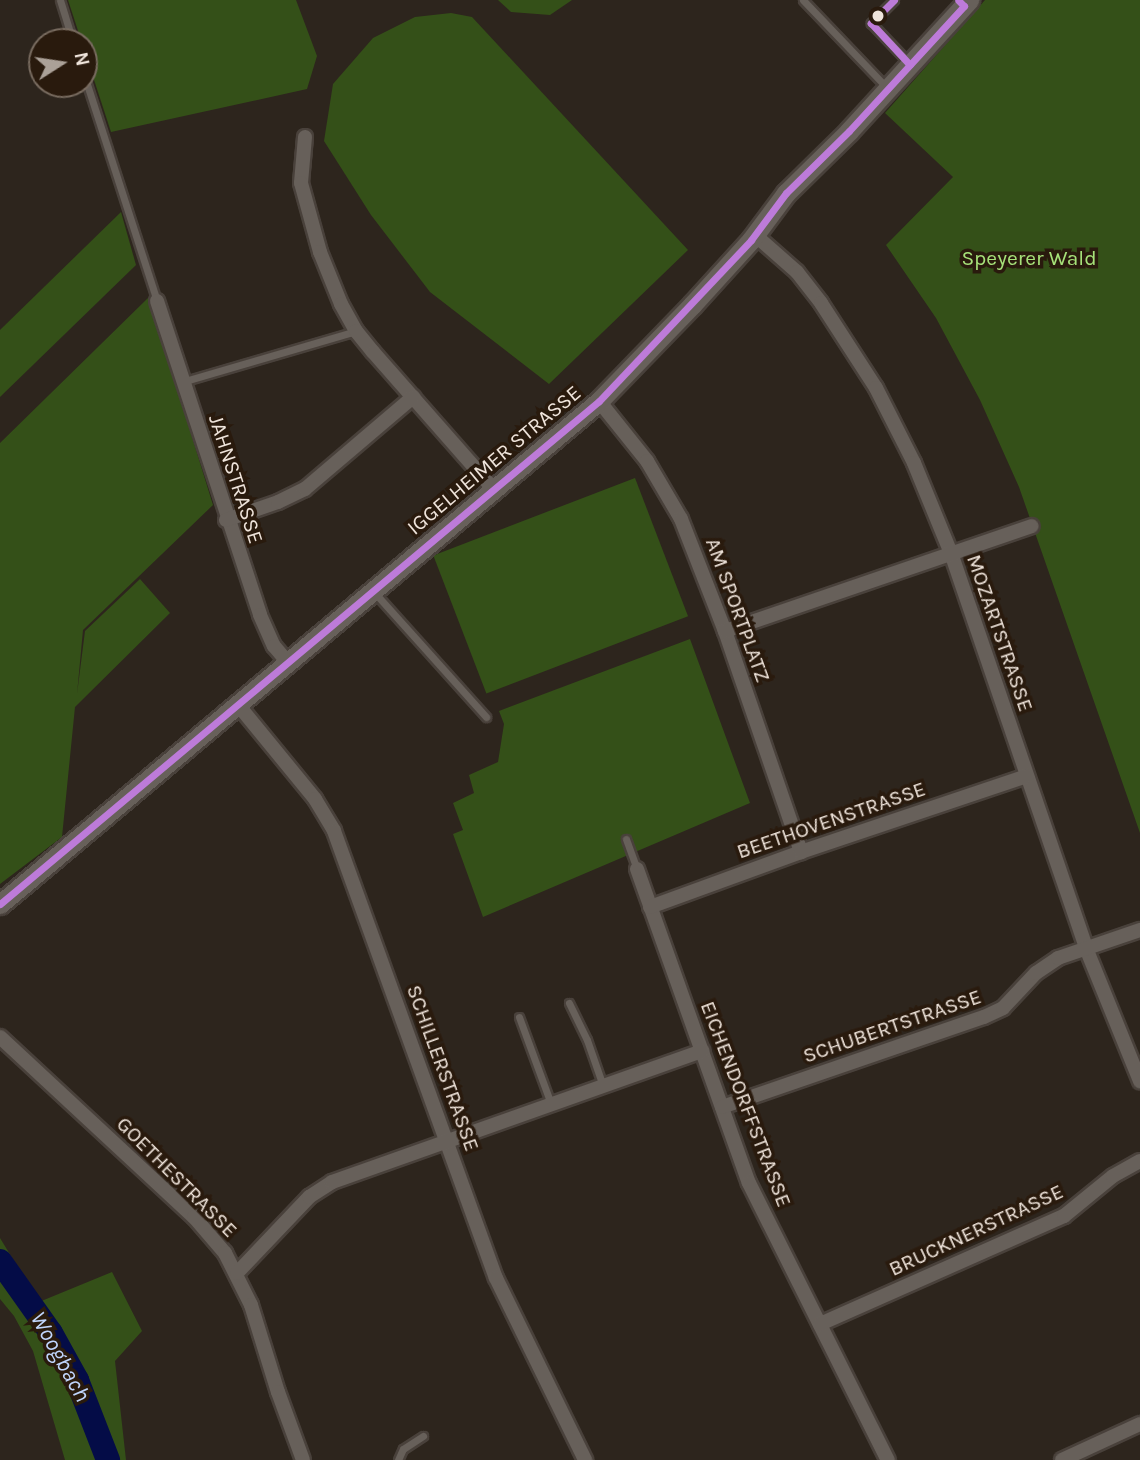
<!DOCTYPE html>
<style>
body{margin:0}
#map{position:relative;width:1140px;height:1460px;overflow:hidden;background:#2d251d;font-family:Karla,sans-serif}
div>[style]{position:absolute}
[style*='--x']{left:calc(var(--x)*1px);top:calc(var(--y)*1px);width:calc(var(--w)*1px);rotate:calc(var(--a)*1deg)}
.green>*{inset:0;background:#345018;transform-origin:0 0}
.river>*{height:24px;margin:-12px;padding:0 12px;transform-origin:12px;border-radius:12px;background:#040c47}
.roads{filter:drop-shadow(2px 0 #49413b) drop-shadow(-2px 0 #49413b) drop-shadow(0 2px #49413b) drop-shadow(0 -2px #49413b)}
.service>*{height:7px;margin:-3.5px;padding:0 3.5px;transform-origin:3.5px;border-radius:3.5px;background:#67605a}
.minor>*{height:14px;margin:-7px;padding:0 7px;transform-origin:7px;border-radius:7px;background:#67605a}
.tertiary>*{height:19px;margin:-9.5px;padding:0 9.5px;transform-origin:9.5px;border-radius:9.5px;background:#67605a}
.bus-1>*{height:7px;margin:-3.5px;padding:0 3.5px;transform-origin:3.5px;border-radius:3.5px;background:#bd7bd9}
.dots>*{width:19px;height:19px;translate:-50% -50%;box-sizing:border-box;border:4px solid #291a0d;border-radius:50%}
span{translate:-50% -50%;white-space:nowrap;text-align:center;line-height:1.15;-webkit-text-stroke:7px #291a0d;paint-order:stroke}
.park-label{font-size:21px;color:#a6e179}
.street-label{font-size:21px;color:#efe4db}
.water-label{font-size:23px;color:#c0d5fc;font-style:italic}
.north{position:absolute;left:28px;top:28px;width:70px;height:70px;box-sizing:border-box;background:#291a0d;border:2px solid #786b5f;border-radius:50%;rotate:78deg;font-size:19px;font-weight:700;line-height:28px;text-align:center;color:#efe4db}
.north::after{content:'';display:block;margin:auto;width:24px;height:32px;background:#aba198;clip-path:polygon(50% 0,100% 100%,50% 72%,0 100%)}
</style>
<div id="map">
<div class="green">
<div style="clip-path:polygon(68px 0,296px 0,317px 56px,307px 89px,111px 132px)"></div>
<div style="clip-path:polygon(498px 0,572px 0,550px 15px,511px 12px)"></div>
<div style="clip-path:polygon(985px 0,1140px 0,1140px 833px,1019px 487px,980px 400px,936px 318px,886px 245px,953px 177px,885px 113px)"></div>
<div style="clip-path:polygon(451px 13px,472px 17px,688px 250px,549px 384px,430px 292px,371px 215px,324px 141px,333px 84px,373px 38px,415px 17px)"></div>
<div style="clip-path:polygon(121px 212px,136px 265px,0 397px,0 330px)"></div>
<div style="clip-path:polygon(149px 297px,213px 505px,83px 630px,77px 694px,85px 631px,140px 579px,170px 613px,75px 707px,62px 837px,0 884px,0 443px)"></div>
<div style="left:635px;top:478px;width:148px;height:216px;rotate:69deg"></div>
<div style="clip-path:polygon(690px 639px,750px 803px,483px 917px,453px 834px,463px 830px,453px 803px,474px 793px,469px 775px,498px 762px,504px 724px,499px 711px)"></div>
<div style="clip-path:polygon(0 1238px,39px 1302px,112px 1272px,142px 1331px,115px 1361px,126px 1460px,65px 1460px,33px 1351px,14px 1316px,0 1299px)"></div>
</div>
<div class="river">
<div style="--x:0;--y:1261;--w:88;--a:54.7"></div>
<div style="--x:51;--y:1333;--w:54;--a:61"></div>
<div style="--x:77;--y:1380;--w:86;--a:68.8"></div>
</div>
<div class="roads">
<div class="service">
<div style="--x:60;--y:0;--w:44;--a:72.8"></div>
<div style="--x:803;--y:0;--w:122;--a:46.3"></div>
<div style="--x:894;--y:0;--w:33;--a:135"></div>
<div style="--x:871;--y:23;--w:57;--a:46.4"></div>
<div style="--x:84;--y:75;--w:237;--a:72.1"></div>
<div style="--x:182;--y:382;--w:181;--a:-16.3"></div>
<div style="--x:374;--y:592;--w:168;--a:48.1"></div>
<div style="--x:626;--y:839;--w:32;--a:70"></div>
<div style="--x:569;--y:1003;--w:41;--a:64.1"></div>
<div style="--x:587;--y:1040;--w:49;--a:70.8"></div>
<div style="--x:519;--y:1017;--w:93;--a:69.8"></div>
<div style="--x:398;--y:1460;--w:12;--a:-66"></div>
<div style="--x:403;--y:1449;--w:24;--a:-33"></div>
</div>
<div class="minor">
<div style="--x:305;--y:137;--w:46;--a:95"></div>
<div style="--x:301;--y:183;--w:72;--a:74.6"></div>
<div style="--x:320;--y:252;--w:56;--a:68"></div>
<div style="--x:341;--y:304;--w:31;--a:61"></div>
<div style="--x:356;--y:331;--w:27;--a:51"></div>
<div style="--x:373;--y:352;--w:185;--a:48.7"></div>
<div style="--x:755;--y:235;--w:56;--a:41.4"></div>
<div style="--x:797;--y:272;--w:39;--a:52"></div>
<div style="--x:821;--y:303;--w:101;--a:57.1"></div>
<div style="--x:876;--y:388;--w:84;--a:63.1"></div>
<div style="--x:914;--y:463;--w:97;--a:67.7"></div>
<div style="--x:951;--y:553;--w:417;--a:71.1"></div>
<div style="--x:1086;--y:948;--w:144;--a:67.9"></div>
<div style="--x:157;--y:301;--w:330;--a:71.8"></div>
<div style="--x:260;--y:615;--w:34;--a:66"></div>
<div style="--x:274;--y:646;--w:23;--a:50"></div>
<div style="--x:599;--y:401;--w:77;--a:51.3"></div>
<div style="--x:647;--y:461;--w:67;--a:59.6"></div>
<div style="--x:681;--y:519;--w:120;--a:68.6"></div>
<div style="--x:725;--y:631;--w:234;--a:71"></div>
<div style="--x:226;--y:520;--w:55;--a:-19.1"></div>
<div style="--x:278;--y:502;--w:30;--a:-26"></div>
<div style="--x:305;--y:489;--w:142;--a:-40.4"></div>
<div style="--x:725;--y:631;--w:324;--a:-18.9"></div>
<div style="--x:239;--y:706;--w:120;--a:50.7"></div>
<div style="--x:315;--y:799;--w:37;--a:59"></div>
<div style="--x:334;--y:831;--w:475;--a:70.1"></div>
<div style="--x:496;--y:1278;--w:203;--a:63.9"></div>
<div style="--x:637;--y:869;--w:333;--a:70.4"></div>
<div style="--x:749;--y:1183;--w:310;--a:63.4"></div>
<div style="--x:650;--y:907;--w:161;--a:-20"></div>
<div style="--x:801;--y:852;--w:238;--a:-18.6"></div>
<div style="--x:0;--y:1037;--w:265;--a:42.9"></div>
<div style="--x:194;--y:1217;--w:48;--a:49.3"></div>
<div style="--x:225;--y:1253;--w:58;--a:63.4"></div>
<div style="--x:251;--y:1305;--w:91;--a:72.8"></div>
<div style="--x:278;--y:1392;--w:72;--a:69.8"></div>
<div style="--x:722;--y:1107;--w:277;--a:-19"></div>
<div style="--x:984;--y:1017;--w:21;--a:-25"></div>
<div style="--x:1003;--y:1008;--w:48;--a:-46.7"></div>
<div style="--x:1036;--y:973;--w:27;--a:-34"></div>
<div style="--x:1058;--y:958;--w:87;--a:-18.9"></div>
<div style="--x:237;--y:1273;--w:105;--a:-46.5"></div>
<div style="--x:309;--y:1197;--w:27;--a:-33"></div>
<div style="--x:332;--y:1182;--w:393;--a:-19.5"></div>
<div style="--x:820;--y:1324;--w:267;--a:-23.9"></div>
<div style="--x:1064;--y:1216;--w:63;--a:-39.2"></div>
<div style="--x:1113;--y:1176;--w:31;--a:-29"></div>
<div style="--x:1062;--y:1460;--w:86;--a:-24.8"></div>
</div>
<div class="tertiary">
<div style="--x:0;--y:904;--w:782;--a:-40.02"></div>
<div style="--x:599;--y:401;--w:134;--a:-45.9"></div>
<div style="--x:692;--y:305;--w:88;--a:-47.8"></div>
<div style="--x:751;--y:240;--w:59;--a:-53.3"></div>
<div style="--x:786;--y:193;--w:88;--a:-44.5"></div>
<div style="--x:849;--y:131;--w:178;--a:-47.5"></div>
</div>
</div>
<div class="bus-1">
<div style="--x:894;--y:0;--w:33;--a:135"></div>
<div style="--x:871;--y:23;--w:57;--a:47.1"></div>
<div style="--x:0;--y:904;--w:782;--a:-40.02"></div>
<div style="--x:599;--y:401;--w:221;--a:-46.6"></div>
<div style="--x:751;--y:240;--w:59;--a:-53.3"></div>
<div style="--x:786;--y:193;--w:88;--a:-44.5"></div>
<div style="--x:849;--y:131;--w:170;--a:-47.4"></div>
<div style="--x:964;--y:6;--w:8;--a:-135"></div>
</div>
<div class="dots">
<div style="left:878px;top:16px;background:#efe4db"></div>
</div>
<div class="park-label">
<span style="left:1029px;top:258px">Speyerer Wald</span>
</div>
<div class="street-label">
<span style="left:494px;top:460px;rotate:-40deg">IGGELHEIMER STRASSE</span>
<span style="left:236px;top:479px;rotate:72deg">JAHNSTRASSE</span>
<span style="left:738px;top:610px;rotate:70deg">AM SPORTPLATZ</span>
<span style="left:1000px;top:633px;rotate:71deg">MOZARTSTRASSE</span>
<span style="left:831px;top:820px;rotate:-19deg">BEETHOVENSTRASSE</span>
<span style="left:892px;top:1026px;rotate:-19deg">SCHUBERTSTRASSE</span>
<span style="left:443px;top:1068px;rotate:70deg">SCHILLERSTRASSE</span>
<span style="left:746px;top:1104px;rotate:69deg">EICHENDORFFSTRASSE</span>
<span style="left:177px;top:1177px;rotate:45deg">GOETHESTRASSE</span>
<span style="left:976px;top:1230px;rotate:-25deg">BRUCKNERSTRASSE</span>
</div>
<div class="water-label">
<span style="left:60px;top:1357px;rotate:61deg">Woogbach</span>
</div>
<div class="north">N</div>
</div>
